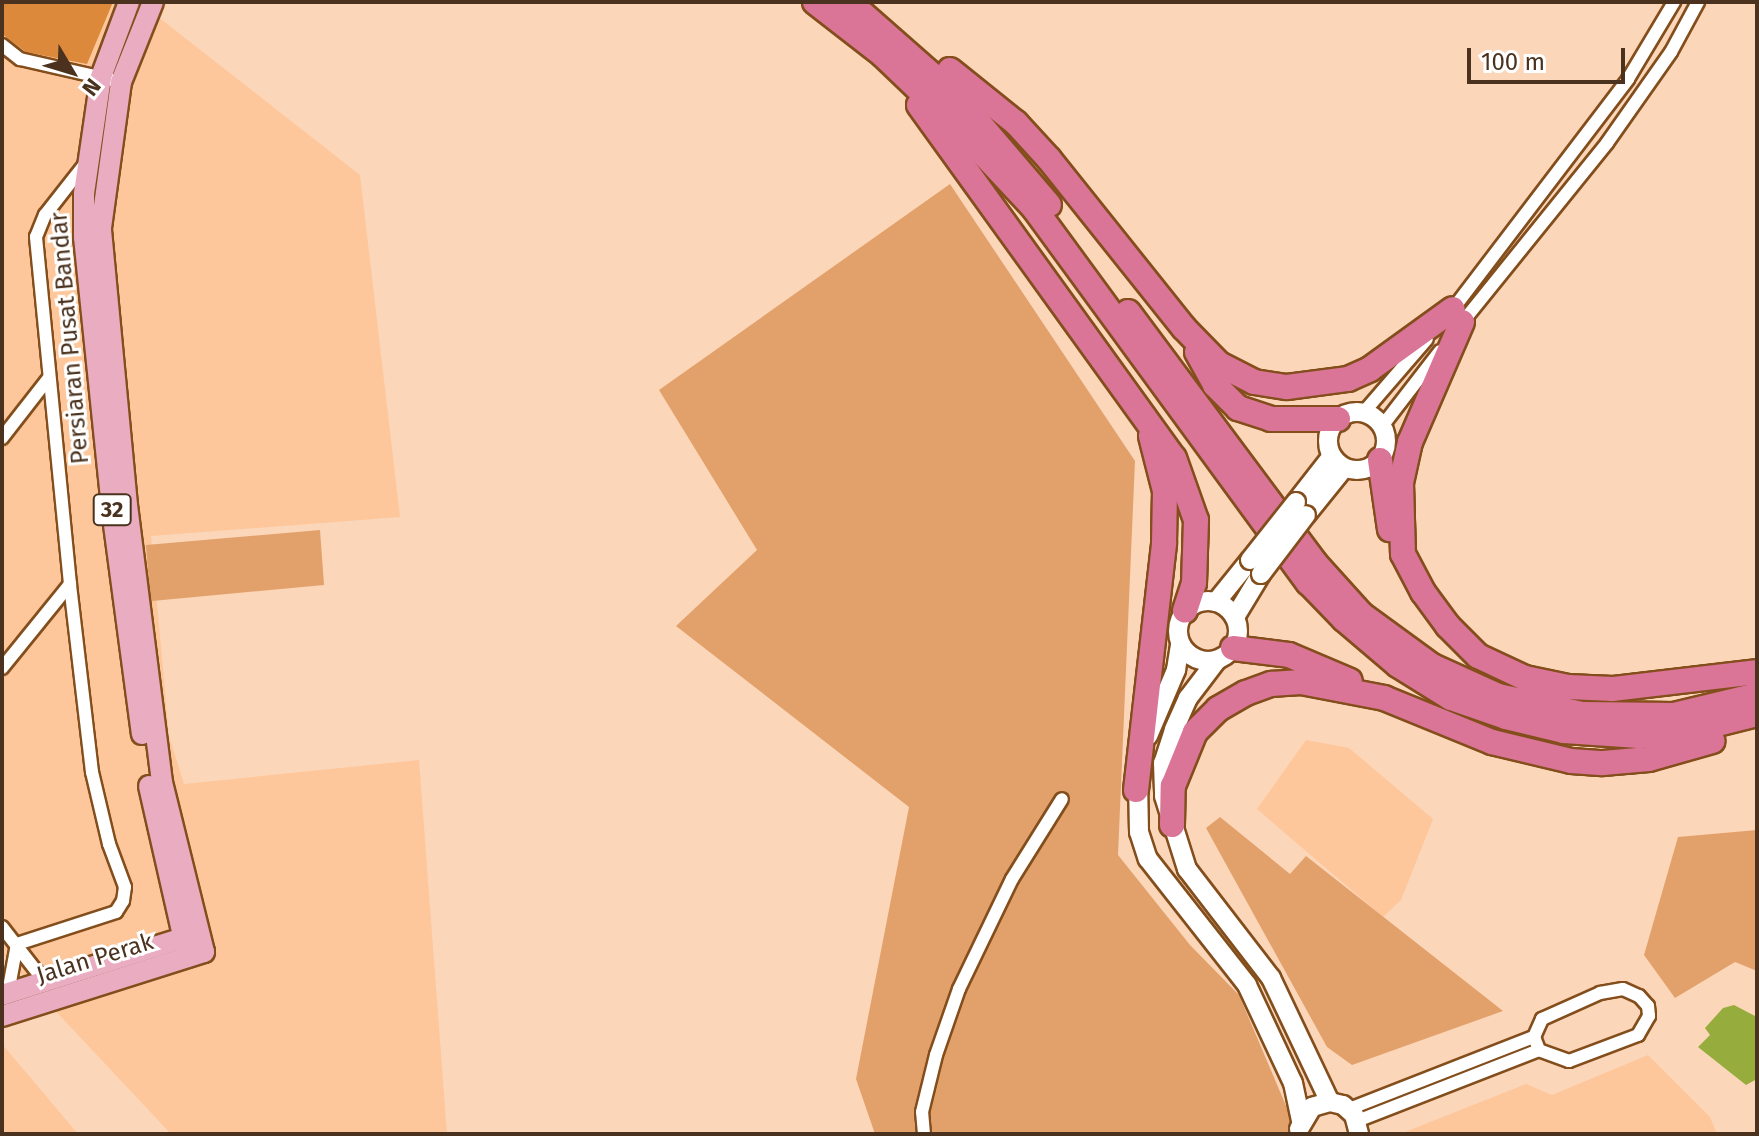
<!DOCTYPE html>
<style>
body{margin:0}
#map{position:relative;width:1759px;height:1136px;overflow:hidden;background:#fcd6b9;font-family:"Fira Sans",sans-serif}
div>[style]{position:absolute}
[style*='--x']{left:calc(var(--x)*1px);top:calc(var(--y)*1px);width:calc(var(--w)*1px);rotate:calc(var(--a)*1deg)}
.built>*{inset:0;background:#fdc79b}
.green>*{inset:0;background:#e2a16b}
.forest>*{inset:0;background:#dd893b}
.water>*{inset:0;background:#96ad3e}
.roads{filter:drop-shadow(2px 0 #834e1c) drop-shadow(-2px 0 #834e1c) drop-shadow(0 2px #834e1c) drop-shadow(0 -2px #834e1c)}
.street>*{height:12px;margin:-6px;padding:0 6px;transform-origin:6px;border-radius:6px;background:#fff}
.secondary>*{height:18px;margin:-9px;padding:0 9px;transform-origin:9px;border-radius:9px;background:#fff}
.secondary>.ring{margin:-9px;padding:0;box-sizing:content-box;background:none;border:18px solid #fff;border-radius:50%}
.primary>*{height:20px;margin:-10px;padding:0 10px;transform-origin:10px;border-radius:10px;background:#e9acc1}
.highway>*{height:24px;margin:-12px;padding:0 12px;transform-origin:12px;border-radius:12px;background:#db7597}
.bridges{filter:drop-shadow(2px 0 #834e1c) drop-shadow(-2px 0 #834e1c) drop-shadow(0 2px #834e1c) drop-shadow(0 -2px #834e1c)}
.secondary-bridge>*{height:18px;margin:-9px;padding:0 9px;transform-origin:9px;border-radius:9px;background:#fff}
span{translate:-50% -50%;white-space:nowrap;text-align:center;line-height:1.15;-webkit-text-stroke:6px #fff;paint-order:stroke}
.shield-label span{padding:2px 6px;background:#fff;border:2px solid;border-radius:6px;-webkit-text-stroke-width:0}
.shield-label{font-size:22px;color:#4a321e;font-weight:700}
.street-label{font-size:24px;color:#4a321e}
.frame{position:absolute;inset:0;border:4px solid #4a321e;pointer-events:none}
.north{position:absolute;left:32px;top:32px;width:80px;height:80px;-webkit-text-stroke:6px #fff;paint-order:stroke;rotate:128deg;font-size:22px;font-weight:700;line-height:32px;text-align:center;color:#4a321e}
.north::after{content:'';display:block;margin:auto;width:28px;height:36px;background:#4a321e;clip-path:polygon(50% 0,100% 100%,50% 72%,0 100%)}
.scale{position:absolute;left:1467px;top:48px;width:158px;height:36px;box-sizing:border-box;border:4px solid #4a321e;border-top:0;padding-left:10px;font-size:24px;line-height:28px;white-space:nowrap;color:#4a321e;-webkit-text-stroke:6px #fff;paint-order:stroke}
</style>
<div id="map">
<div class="built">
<div style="clip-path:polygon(2px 2px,139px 2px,360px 175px,400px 517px,151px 536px,169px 736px,184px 784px,419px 760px,447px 1134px,171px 1134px,2px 954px)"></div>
<div style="clip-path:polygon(1306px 740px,1349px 748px,1433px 819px,1401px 900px,1383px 917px,1257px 809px)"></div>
<div style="clip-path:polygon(2px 1044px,78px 1134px,2px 1134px)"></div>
<div style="clip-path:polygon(1648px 1055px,1710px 1117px,1717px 1134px,1400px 1134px,1526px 1084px,1552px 1095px)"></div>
</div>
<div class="green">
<div style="clip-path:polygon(950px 184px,1135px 461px,1118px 855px,1190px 945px,1239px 995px,1298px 1134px,875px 1134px,856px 1079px,909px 807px,676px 626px,757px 550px,659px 390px)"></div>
<div style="clip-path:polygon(320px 530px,324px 585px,152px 601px,150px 597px,146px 545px)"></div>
<div style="clip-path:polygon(1220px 817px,1290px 874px,1306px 856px,1503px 1011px,1352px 1065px,1327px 1047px,1206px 828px)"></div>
<div style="clip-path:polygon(1757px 830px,1757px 971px,1735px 962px,1675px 998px,1644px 955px,1678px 837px)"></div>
</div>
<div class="forest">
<div style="clip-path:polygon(2px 2px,113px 2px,87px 64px,26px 52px,2px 34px)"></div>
</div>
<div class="water">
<div style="clip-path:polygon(1734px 1005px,1757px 1017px,1757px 1079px,1746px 1085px,1698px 1047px,1710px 1035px,1705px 1028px,1723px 1008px)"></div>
</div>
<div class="roads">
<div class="street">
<div style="--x:2;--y:45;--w:23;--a:38"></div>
<div style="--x:20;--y:59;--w:104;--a:12.8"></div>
<div style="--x:1450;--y:313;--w:294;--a:-52.7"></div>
<div style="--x:1628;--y:79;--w:90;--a:-59.1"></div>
<div style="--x:1461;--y:324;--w:233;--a:-51.1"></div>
<div style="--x:1607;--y:143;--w:111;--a:-54.9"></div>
<div style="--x:1671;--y:52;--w:57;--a:-61.6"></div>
<div style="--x:1364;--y:412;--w:96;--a:-49.2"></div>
<div style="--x:1383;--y:425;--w:93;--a:-52.4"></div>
<div style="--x:2;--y:438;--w:75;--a:-52.1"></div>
<div style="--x:2;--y:668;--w:108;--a:-51"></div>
<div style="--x:2;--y:927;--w:68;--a:52.1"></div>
<div style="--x:17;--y:944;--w:104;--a:-17.9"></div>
<div style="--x:116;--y:912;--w:13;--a:-58"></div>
<div style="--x:123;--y:901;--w:14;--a:-82"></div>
<div style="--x:125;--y:887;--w:46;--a:-110.4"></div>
<div style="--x:109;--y:844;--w:74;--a:-103.3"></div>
<div style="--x:92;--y:772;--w:189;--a:-96.7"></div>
<div style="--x:70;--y:584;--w:349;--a:-95.6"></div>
<div style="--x:36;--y:237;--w:24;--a:-68"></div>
<div style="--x:45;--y:215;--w:65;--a:-51.9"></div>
<div style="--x:1623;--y:989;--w:17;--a:24"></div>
<div style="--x:1639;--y:996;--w:13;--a:48"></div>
<div style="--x:1648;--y:1006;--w:10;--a:84"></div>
<div style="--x:1649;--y:1016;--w:22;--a:120"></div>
<div style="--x:1638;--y:1035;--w:74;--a:159.4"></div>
<div style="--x:1569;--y:1061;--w:32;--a:-160"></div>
<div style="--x:1539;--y:1050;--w:14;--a:-111"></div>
<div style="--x:1534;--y:1037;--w:20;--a:-66"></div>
<div style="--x:1542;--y:1019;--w:64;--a:-24.1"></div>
<div style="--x:1600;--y:993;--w:23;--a:-10"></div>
<div style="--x:8;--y:993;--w:50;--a:-79.6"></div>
<div style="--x:1349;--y:1109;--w:199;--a:-21.3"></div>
<div style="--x:1357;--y:1121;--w:195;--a:-21.3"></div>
<div style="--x:924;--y:1134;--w:22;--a:-95"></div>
<div style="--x:922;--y:1112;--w:59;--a:-76.2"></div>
<div style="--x:936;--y:1055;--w:70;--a:-70.8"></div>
<div style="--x:959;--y:989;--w:122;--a:-64.3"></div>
<div style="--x:1012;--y:879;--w:94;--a:-58"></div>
</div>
<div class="secondary">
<div class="ring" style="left:1328px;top:412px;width:40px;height:40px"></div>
<div style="--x:1296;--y:502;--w:58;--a:-52"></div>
<div style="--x:1306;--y:515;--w:60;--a:-51"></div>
<div class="ring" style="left:1178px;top:601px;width:42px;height:42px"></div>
<div style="--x:1216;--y:602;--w:54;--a:-51"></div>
<div style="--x:1235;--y:617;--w:50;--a:-58.8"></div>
<div style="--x:1217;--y:660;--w:48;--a:127.3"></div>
<div style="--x:1188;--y:698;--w:35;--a:114"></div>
<div style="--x:1174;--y:730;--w:35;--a:108"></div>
<div style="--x:1163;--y:763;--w:33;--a:88"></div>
<div style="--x:1164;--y:796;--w:77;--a:72.5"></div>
<div style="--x:1187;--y:869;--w:138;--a:52.4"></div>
<div style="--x:1271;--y:978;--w:137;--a:64.6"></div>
<div style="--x:1148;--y:736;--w:72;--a:-67"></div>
<div style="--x:1176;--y:670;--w:26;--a:-81"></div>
<div style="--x:1138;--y:780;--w:52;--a:88.9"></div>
<div style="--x:1139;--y:832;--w:28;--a:72"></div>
<div style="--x:1148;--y:859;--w:160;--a:51.8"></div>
<div style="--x:1247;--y:985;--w:108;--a:64.9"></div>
<div style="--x:1293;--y:1083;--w:40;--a:78"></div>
<div style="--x:1299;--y:1129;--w:26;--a:-59"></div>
<div style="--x:1312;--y:1107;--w:19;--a:-16"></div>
<div style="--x:1330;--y:1102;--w:13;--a:13"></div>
<div style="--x:1343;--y:1105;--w:15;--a:42"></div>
<div style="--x:1354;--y:1115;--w:20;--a:75"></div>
</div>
<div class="primary">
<div style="--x:129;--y:2;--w:80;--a:110.5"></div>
<div style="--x:101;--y:77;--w:117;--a:98.3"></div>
<div style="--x:84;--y:193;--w:44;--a:90"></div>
<div style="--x:84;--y:237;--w:274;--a:84.1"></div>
<div style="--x:112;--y:510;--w:226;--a:82.4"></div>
<div style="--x:149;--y:786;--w:175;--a:77.2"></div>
<div style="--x:2;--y:995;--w:203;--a:-17.5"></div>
<div style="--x:2;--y:1016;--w:212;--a:-17.6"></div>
<div style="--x:204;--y:952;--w:175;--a:-103.9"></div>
<div style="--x:162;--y:782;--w:279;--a:-97.2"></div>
<div style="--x:127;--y:505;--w:278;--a:-95.4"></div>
<div style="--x:101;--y:228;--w:147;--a:-82.2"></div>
<div style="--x:121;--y:82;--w:86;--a:-68.2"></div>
</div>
<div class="highway">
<div style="--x:815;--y:2;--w:86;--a:37.9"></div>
<div style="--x:883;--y:55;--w:105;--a:43.8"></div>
<div style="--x:959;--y:128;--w:110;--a:46.8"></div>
<div style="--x:1034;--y:208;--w:464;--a:53.8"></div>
<div style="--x:1308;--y:582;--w:52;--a:45.8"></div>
<div style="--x:1344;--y:619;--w:71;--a:40.4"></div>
<div style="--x:1398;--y:665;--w:62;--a:31.9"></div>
<div style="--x:1451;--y:698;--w:58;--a:19.1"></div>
<div style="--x:1506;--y:717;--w:60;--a:13.6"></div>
<div style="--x:1564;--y:731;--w:75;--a:3.8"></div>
<div style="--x:1639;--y:736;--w:42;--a:-4.1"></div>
<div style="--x:1681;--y:733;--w:78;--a:-14"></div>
<div style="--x:849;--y:2;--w:142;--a:41.3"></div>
<div style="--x:956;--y:96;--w:143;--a:49.5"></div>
<div style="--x:950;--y:70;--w:85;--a:38.8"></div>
<div style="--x:1016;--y:123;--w:49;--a:47.5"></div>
<div style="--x:1049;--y:159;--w:216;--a:51.4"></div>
<div style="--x:1184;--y:328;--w:50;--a:45.8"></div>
<div style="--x:1219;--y:364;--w:39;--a:27"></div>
<div style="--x:1254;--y:382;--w:33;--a:9"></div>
<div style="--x:1287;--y:387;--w:62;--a:-7.5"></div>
<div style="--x:1348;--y:379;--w:24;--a:-24"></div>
<div style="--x:1370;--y:369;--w:102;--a:-35.9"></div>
<div style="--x:919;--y:105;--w:435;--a:54.2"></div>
<div style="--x:1174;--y:458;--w:66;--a:70.5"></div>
<div style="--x:1196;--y:520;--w:63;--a:91.8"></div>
<div style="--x:1194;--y:583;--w:29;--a:108"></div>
<div style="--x:1128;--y:312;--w:313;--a:53.3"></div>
<div style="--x:1315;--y:563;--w:70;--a:47.9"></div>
<div style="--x:1362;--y:615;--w:87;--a:36.1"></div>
<div style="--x:1432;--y:666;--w:72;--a:24.4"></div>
<div style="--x:1498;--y:696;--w:86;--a:12.1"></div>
<div style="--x:1582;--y:714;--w:92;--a:0.6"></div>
<div style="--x:1674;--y:715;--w:85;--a:-13.5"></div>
<div style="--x:1462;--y:322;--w:131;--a:113.4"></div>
<div style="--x:1410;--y:442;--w:42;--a:102.4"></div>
<div style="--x:1401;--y:483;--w:71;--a:88.4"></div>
<div style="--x:1403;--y:554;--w:43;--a:62.2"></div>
<div style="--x:1423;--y:592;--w:42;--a:53.7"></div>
<div style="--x:1448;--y:626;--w:42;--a:45"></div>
<div style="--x:1478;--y:656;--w:52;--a:25.1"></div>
<div style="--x:1525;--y:678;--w:44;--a:11.8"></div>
<div style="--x:1568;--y:687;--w:45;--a:2.5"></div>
<div style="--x:1613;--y:689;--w:145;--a:-6.7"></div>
<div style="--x:1197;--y:352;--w:38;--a:61"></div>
<div style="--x:1215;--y:385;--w:33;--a:45"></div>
<div style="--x:1238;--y:408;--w:35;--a:18"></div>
<div style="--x:1271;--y:419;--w:67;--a:0"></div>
<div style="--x:1380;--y:460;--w:70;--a:81.8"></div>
<div style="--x:1233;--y:648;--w:56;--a:7.1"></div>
<div style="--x:1289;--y:655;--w:66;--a:23.1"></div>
<div style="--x:1136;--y:790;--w:249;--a:-83.5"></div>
<div style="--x:1164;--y:543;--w:52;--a:-88.9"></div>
<div style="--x:1165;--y:491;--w:57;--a:-104.3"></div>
<div style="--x:1172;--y:825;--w:39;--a:-89"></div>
<div style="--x:1173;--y:786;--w:58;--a:-67.8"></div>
<div style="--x:1195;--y:732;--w:33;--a:-45"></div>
<div style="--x:1218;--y:709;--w:32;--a:-30"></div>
<div style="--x:1246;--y:693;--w:27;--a:-20"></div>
<div style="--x:1271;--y:684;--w:30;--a:-4"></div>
<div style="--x:1301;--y:682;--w:85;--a:10.9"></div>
<div style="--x:1384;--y:698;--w:117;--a:22.2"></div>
<div style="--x:1492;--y:742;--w:81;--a:13.5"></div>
<div style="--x:1571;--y:761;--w:32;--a:4"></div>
<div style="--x:1603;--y:763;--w:46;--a:-5"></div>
<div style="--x:1649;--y:759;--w:66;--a:-15.9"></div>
</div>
</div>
<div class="bridges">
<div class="secondary-bridge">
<div style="--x:1250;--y:560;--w:74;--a:-51.6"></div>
<div style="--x:1261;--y:574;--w:74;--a:-52.7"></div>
</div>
</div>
<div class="shield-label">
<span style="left:112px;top:510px">32</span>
</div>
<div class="street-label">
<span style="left:70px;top:338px;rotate:-95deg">Persiaran Pusat Bandar</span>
<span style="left:95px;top:959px;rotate:-17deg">Jalan Perak</span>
</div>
<div class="frame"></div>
<div class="north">N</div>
<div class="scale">100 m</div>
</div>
